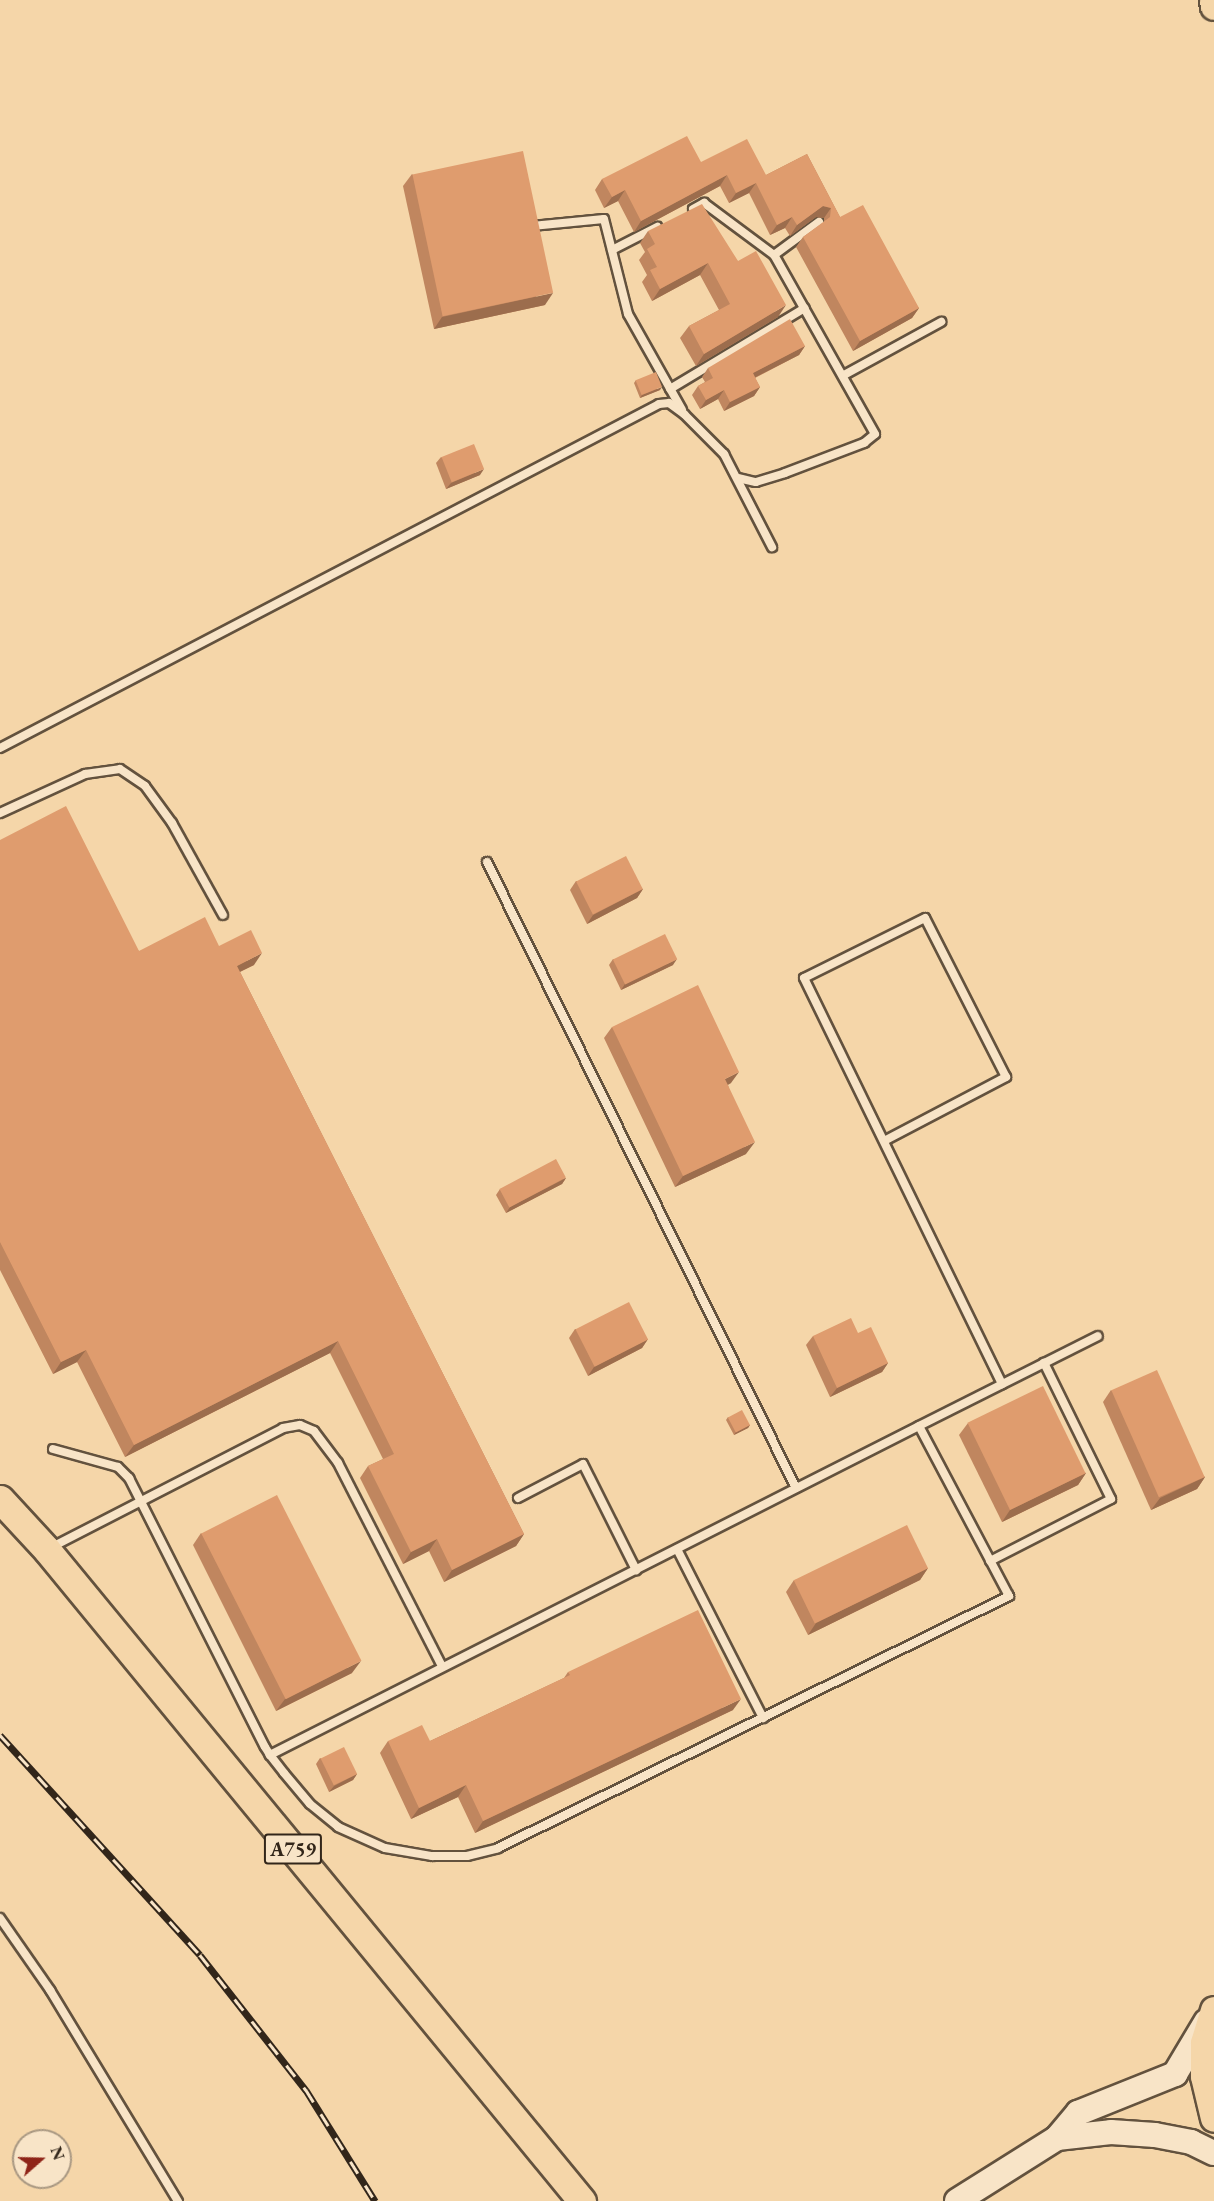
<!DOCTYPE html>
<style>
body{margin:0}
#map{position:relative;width:1214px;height:2201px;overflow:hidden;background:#f5d6a9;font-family:"EB Garamond",serif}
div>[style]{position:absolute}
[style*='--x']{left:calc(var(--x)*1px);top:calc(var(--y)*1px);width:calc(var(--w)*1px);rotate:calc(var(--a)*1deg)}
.roads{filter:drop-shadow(2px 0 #63523e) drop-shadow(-2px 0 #63523e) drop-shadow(0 2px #63523e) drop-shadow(0 -2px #63523e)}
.service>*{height:8px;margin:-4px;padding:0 4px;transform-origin:4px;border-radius:4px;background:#f8e4c7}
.secondary>*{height:24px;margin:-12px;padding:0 12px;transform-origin:12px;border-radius:12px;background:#f8e4c7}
.primary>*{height:27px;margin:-13.5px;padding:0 13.5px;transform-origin:13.5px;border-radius:13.5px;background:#f5d6a9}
.rail>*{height:7px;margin-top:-3.5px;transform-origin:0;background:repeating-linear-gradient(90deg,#f8e4c7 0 14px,#32261a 0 28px);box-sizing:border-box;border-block:2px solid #32261a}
.wall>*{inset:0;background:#c0865f}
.shaded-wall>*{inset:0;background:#9c6d4d}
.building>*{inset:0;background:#df9c6e;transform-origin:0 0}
span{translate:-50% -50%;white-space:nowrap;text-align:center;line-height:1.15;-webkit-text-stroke:5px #f8e4c7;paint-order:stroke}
.shield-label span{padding:2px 4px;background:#f8e4c7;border:2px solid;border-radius:4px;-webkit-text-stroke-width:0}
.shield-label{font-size:20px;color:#32261a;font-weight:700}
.north{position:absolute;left:12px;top:2129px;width:60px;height:60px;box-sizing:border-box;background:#f8e4c7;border:2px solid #a99882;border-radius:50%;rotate:70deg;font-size:16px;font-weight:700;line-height:24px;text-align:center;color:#32261a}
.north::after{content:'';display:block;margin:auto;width:21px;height:27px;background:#8f2418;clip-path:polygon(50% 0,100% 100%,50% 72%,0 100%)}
</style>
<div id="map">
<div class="roads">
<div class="service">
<div style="--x:693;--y:209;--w:13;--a:-29"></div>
<div style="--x:704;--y:203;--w:87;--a:36.6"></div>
<div style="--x:532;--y:226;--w:72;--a:-5.6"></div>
<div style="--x:604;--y:219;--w:98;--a:75.8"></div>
<div style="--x:628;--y:314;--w:110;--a:60.6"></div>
<div style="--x:612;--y:250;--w:51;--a:-27.1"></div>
<div style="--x:844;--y:375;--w:111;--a:-28.7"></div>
<div style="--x:670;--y:389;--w:157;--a:-31"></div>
<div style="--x:738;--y:478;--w:18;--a:13"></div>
<div style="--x:756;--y:482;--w:30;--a:-17"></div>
<div style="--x:785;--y:473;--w:85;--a:-20.8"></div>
<div style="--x:864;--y:443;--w:14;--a:-39"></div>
<div style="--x:875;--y:434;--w:206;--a:-119.4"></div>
<div style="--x:774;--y:255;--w:56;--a:-36.3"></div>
<div style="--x:0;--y:748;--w:743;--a:-27.56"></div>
<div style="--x:659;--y:404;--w:10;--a:-6"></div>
<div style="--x:669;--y:403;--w:19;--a:36"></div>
<div style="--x:684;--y:414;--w:57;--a:45"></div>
<div style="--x:724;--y:454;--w:105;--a:62.7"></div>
<div style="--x:0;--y:813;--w:94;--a:-24.6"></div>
<div style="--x:85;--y:774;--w:35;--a:-8"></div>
<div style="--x:120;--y:769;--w:30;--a:34"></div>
<div style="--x:145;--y:786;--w:46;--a:53.9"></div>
<div style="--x:172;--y:823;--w:105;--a:61"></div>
<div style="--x:487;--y:862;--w:698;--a:63.73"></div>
<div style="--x:884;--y:1141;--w:138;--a:-27.7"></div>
<div style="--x:1006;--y:1077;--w:178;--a:-117"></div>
<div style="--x:925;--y:918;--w:135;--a:153.6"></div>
<div style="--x:804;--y:978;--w:452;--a:64"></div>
<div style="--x:919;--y:1426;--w:200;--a:-26.7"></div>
<div style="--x:53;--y:1449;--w:67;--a:15.5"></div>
<div style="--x:118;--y:1467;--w:16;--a:45"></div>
<div style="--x:129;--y:1478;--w:301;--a:63.2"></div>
<div style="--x:265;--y:1747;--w:9;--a:58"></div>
<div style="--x:270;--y:1755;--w:23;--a:52"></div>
<div style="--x:284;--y:1773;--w:40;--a:50"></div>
<div style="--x:310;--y:1804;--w:36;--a:39"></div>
<div style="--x:338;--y:1827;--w:51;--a:24.1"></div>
<div style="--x:385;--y:1848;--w:48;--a:9.7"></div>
<div style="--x:432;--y:1856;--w:35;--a:0"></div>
<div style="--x:467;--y:1856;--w:32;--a:-14"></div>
<div style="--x:498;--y:1848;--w:570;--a:-26.25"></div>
<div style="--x:1009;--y:1596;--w:192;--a:-117.9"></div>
<div style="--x:919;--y:1426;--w:728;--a:153.12"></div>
<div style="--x:518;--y:1498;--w:73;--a:-27.6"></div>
<div style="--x:583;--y:1464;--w:119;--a:63.4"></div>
<div style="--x:50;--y:1548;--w:262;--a:-27.2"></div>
<div style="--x:283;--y:1428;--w:17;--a:-10"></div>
<div style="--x:300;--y:1425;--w:15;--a:23"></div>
<div style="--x:314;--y:1431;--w:40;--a:53"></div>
<div style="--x:338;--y:1463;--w:228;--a:62.9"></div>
<div style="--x:677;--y:1549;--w:190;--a:63"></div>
<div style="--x:990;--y:1561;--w:136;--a:-27.1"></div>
<div style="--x:1111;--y:1499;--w:152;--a:-116.2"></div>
<div style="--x:0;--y:1918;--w:88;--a:55.2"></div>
<div style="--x:50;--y:1990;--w:247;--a:58.8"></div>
</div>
<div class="secondary">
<div style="--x:1057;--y:2138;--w:54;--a:-6.3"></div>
<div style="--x:1111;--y:2132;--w:44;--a:3.9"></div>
<div style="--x:1155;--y:2135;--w:37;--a:11"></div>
<div style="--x:1191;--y:2142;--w:25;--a:26"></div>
<div style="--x:957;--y:2201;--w:118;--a:-32.2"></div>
<div style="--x:1057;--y:2138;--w:33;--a:-50"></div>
<div style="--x:1078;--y:2113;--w:105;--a:-21.9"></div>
<div style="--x:1175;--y:2074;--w:61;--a:-59.2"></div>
</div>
<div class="primary">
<div style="--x:1213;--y:0;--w:6;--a:81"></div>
<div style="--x:0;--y:1499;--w:69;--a:47.3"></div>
<div style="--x:47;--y:1550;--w:843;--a:50.59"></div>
<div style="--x:1214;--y:2010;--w:34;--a:107"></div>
<div style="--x:1204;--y:2043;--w:33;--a:90"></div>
<div style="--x:1204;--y:2076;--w:43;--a:76.6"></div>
</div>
</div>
<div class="rail">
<div style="--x:0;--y:1735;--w:297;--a:47.7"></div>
<div style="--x:200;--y:1955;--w:172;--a:51.9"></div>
<div style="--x:306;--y:2090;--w:131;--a:58.1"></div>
</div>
<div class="wall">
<div style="clip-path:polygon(807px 154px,840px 217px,919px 308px,912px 318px,853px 351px,796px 247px,803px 237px,824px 222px,824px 218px,816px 217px,790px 236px,785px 228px,770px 235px,749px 193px,729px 203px,720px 186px,634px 232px,618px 201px,604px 208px,595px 190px,602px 179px,701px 162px,766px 175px)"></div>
<div style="clip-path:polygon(412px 174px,545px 305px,434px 329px,403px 186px)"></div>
<div style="clip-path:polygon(648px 231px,738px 261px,778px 317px,696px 366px,680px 338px,689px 326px,719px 310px,700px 275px,652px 301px,642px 282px,647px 275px,639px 260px,645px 252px,640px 243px)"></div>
<div style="clip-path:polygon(805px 346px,799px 355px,755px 378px,760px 387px,754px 396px,724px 411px,718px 399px,700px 409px,692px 395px,698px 386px,705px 382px,702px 377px,708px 368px)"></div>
<div style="clip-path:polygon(636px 380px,660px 390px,640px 398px,634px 383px)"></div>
<div style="clip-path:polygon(441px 457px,480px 475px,446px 489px,436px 463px)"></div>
<div style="clip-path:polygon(0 840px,139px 951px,219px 946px,254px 965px,240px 972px,524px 1534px,516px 1546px,444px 1582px,429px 1551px,403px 1564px,360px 1478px,368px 1466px,383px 1459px,330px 1353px,125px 1457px,77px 1362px,53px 1374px,0 1270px)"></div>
<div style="clip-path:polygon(576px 881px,643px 889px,637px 898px,587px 924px,570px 890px)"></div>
<div style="clip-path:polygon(613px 959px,673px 965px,621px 990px,609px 965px)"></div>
<div style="clip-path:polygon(612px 1027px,731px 1083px,728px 1085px,746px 1154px,675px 1187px,604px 1038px)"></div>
<div style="clip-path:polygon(566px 1178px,562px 1184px,506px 1213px,496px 1195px,500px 1189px)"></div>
<div style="clip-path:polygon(575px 1329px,648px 1339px,642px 1348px,588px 1376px,569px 1338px)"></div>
<div style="clip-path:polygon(858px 1333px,888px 1363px,882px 1372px,830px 1397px,806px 1345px,813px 1336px)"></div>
<div style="clip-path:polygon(1111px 1390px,1205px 1477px,1197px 1489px,1151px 1510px,1103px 1402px)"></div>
<div style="clip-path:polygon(728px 1417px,750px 1425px,748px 1428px,734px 1435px,726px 1420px)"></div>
<div style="clip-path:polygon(968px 1423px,1086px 1473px,1078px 1485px,1002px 1522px,959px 1435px)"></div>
<div style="clip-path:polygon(201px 1533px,352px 1673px,276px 1711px,193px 1545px)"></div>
<div style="clip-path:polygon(928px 1568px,920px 1580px,808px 1635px,786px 1592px,794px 1580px)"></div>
<div style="clip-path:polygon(568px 1672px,733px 1710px,475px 1833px,458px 1797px,411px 1819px,380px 1753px,388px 1741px,430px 1741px,564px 1678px)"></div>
<div style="clip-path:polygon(320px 1758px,357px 1774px,353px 1780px,329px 1792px,316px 1764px)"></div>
</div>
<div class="shaded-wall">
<div style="clip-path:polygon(727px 175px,720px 186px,634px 232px,641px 221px)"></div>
<div style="clip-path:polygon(756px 183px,749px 193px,729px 203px,736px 193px)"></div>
<div style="clip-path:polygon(625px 190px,618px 201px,604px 208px,612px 197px)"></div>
<div style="clip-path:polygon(823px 206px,831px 208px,824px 218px,816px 217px,790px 236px,797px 225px)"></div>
<div style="clip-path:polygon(792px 217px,785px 228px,770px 235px,777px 225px)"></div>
<div style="clip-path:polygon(708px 263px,700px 275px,652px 301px,660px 289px)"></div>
<div style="clip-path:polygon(553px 293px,545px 305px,434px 329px,442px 317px)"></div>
<div style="clip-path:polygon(786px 305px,778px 317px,696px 366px,704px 354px)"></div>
<div style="clip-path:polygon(919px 308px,912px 318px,853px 351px,860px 341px)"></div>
<div style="clip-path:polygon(805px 346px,799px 355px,746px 382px,753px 373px)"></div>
<div style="clip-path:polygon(662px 387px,660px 390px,640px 398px,642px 395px)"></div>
<div style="clip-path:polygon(760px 387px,754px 396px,724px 411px,730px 402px)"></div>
<div style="clip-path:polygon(724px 390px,718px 399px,700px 409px,706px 400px)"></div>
<div style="clip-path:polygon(484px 469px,480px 475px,446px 489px,451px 483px)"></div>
<div style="clip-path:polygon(643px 889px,637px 898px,587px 924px,593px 915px)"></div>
<div style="clip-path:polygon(262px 953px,254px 965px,229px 977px,237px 966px)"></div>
<div style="clip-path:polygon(677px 959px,673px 965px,621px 990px,625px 984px)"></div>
<div style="clip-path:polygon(739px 1072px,731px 1083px,716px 1090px,725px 1079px)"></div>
<div style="clip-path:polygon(755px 1142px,746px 1154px,675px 1187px,683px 1176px)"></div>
<div style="clip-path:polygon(566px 1178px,562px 1184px,506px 1213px,510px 1207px)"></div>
<div style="clip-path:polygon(648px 1339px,642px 1348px,588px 1376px,594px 1367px)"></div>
<div style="clip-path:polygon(338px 1341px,330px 1353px,125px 1457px,134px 1445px)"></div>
<div style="clip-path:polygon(86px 1350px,77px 1362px,53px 1374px,61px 1362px)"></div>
<div style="clip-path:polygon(888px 1363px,882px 1372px,830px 1397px,837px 1388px)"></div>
<div style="clip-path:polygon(750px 1425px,748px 1428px,734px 1435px,736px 1432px)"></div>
<div style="clip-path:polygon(1086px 1473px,1078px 1485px,1002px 1522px,1010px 1510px)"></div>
<div style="clip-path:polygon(1205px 1477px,1197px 1489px,1151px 1510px,1160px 1498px)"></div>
<div style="clip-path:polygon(524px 1534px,516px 1546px,444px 1582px,452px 1570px)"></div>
<div style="clip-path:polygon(437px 1539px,429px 1551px,403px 1564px,411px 1552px)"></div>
<div style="clip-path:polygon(928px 1568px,920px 1580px,808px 1635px,816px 1623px)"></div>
<div style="clip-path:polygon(361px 1661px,352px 1673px,276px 1711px,285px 1699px)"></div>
<div style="clip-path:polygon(741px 1699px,733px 1710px,475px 1833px,483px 1821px)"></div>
<div style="clip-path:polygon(357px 1774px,353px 1780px,329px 1792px,334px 1786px)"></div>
<div style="clip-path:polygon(466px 1785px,458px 1797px,411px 1819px,419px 1808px)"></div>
</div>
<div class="building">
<div style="clip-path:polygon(687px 136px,701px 162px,747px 139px,766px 175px,807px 154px,840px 217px,863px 205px,919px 308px,860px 341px,803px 237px,830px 217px,831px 208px,823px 206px,797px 225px,792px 217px,777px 225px,756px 183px,736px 193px,727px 175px,641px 221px,625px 190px,612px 197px,602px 179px)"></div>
<div style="left:523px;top:151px;width:145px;height:113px;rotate:78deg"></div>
<div style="clip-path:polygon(702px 204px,738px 261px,756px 251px,786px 305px,704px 354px,689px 326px,730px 304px,708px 263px,660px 289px,650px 270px,657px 267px,647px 249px,655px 244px,648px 231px)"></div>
<div style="clip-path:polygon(790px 319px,805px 346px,753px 373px,760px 387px,730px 402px,724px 390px,706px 400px,698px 386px,713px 378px,708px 368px)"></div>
<div style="left:656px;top:372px;width:16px;height:22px;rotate:68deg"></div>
<div style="left:474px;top:444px;width:27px;height:35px;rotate:68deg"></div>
<div style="clip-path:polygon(66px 806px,139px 951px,205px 917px,219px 946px,251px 930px,262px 953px,237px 966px,524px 1534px,452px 1570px,437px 1539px,411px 1552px,368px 1466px,394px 1454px,338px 1341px,134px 1445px,86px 1350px,61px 1362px,0 1242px,0 840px)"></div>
<div style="left:626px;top:856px;width:37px;height:56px;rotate:63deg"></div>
<div style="left:665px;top:934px;width:28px;height:58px;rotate:64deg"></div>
<div style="clip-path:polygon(698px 985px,739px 1072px,725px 1079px,755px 1142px,683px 1176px,612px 1027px)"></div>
<div style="left:556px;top:1159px;width:21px;height:64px;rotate:62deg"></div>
<div style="left:629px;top:1302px;width:42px;height:60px;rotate:63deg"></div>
<div style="clip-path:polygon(851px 1318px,858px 1333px,871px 1327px,888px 1363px,837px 1388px,813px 1336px)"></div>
<div style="left:1157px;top:1370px;width:117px;height:50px;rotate:66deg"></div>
<div style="left:1043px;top:1386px;width:97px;height:84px;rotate:64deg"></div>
<div style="left:742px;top:1410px;width:17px;height:16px;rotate:62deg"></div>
<div style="left:277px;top:1495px;width:186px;height:85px;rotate:63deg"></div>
<div style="left:907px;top:1525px;width:48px;height:126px;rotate:64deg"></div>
<div style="clip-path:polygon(698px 1610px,741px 1699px,483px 1821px,466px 1785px,419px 1808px,388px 1741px,422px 1725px,430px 1741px,570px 1675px,568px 1672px)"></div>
<div style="left:344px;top:1747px;width:30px;height:26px;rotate:64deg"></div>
</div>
<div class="shield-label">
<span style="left:293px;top:1849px">A759</span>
</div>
<div class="north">N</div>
</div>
